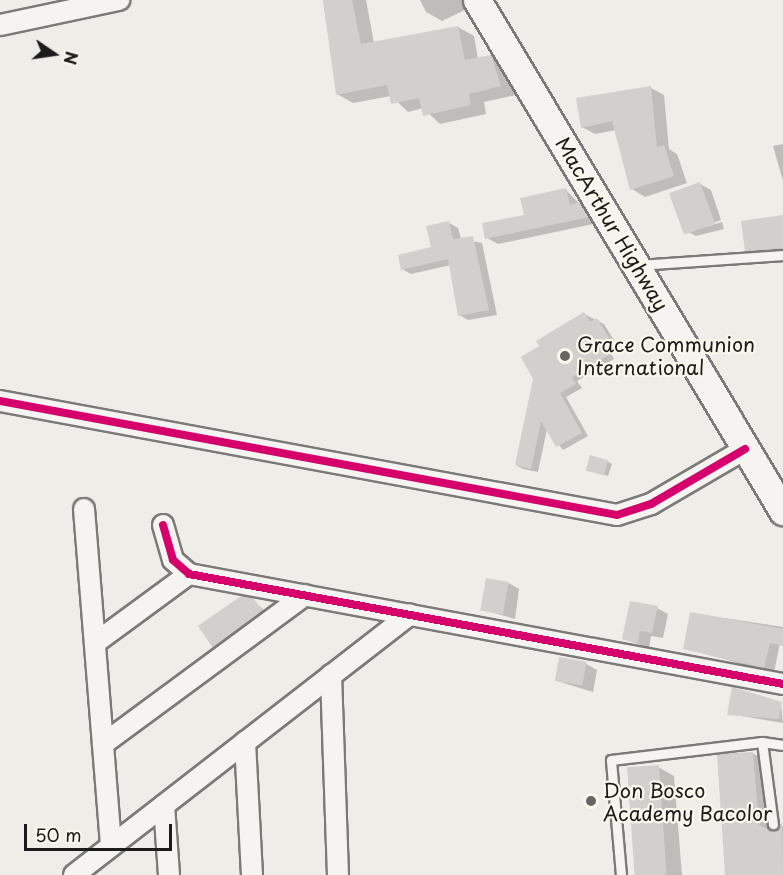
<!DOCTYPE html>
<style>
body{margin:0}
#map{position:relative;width:783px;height:875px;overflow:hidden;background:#eeede8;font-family:"Playpen Sans",sans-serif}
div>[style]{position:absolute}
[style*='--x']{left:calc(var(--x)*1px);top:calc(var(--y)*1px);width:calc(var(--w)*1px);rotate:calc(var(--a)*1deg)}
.shadow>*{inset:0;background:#0003}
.building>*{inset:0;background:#d1d0cc;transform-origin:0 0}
.roads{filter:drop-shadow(2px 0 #7a7a78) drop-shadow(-2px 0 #7a7a78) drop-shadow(0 2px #7a7a78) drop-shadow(0 -2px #7a7a78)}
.lane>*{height:9px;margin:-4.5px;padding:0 4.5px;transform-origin:4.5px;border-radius:4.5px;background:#f5f4f0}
.street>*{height:20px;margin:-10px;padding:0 10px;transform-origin:10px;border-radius:10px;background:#f5f4f0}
.secondary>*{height:27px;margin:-13.5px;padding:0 13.5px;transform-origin:13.5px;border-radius:13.5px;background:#f5f4f0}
.cycleway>*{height:8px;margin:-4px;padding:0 4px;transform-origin:4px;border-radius:4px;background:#d6006c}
.dots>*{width:16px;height:16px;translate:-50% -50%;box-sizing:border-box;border:3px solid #fbf7ec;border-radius:50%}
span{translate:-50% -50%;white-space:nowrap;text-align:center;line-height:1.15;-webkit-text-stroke:4.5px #fbf7ec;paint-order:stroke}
.street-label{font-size:20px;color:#1c1c1c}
.poi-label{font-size:20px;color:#1c1c1c}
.left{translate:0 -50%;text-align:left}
.north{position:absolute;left:24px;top:24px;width:60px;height:60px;-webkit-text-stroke:4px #fbf7ec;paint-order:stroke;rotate:103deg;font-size:16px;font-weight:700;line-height:24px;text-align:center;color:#1c1c1c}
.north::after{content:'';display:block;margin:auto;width:21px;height:27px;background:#1c1c1c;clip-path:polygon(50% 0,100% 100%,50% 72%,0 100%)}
.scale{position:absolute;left:24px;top:824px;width:148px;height:27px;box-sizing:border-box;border:3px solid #1c1c1c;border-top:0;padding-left:8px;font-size:18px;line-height:21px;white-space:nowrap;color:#1c1c1c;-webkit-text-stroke:4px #fbf7ec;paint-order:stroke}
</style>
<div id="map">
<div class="shadow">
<div style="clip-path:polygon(323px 0,366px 0,374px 43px,458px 27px,474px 36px,478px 59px,491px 56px,507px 65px,516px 95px,484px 102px,486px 114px,440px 124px,423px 108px,408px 112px,391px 96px,353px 103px,337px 94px)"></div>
<div style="clip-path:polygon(420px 0,465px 0,469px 8px,442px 21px,426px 12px)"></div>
<div style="clip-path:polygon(651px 88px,664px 95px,669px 149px,677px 154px,687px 183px,645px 197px,632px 189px,616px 130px,595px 134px,582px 127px)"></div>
<div style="clip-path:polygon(783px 144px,783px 181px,773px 146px)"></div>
<div style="clip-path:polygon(700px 184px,711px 190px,721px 220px,691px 231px,722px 222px,724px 229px,696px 236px,685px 230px)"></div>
<div style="clip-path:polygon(566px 190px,598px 223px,498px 244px,487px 238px)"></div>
<div style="clip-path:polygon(783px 216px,783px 254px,757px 256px,746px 250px)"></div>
<div style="clip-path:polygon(449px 223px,458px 228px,461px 239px,482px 243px,497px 315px,468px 320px,459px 315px,451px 265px,411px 274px,402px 269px,433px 248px)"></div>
<div style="clip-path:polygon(584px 314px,604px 324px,615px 342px,607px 346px,614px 359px,577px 381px,582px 388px,566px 397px,588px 436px,563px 450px,547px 429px,538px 472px,523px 469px,516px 465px)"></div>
<div style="clip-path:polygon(607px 461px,612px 464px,608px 476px,588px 469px)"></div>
<div style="clip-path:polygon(509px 583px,519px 589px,515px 619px,483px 610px)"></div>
<div style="clip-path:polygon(252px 599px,272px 618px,225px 653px,214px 647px)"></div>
<div style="clip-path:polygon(657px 608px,668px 614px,663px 638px,651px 636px,649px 648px,624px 639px)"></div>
<div style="clip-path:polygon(691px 613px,783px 627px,774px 673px,685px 648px)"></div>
<div style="clip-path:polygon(586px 664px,597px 670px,593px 692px,557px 681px)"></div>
<div style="clip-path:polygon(781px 704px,783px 723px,729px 714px)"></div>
<div style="clip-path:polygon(752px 753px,768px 762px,774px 833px,783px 826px,783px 875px,727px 875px)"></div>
<div style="clip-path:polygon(658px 767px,674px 776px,682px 875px,638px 875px)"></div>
</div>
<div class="building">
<div style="clip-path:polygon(323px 0,352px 0,361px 44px,458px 26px,465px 60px,491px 55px,501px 86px,469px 94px,471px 105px,423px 116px,419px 98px,391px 104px,387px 85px,336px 95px)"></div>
<div style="clip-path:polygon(651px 86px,657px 147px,664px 145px,674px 176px,630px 190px,612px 121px,581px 128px,576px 98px)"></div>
<div style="left:700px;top:182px;width:44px;height:33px;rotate:70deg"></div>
<div style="clip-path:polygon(566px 188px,570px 205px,580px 202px,589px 217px,485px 239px,482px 223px,524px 215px,520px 198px)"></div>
<div style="clip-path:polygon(783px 215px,783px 248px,745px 251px,741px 221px)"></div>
<div style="clip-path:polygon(449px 221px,453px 239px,473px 236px,489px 310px,458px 316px,448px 259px,401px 270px,398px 255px,431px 247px,426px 226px)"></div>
<div style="clip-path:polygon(584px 312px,590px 322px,597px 318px,609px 338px,601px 342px,609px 355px,572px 377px,576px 384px,560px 393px,582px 433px,556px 447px,541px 421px,531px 469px,515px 465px,533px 379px,521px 357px,539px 346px,536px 341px)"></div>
<div style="left:590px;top:455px;width:19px;height:16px;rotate:16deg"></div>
<div style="left:486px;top:578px;width:23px;height:33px;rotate:10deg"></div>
<div style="clip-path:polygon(241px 596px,253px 598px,263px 611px,213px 648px,198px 626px)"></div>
<div style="clip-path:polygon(630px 601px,658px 606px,652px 633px,640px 631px,638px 643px,622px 639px)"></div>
<div style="clip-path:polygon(690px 612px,783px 629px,783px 646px,770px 643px,764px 668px,683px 649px)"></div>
<div style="left:559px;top:657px;width:28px;height:24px;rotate:10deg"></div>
<div style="clip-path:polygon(732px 687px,782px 702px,779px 719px,727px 715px)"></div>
<div style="clip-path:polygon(753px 752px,759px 825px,773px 831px,782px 823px,783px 875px,725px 875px,717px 754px)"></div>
<div style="left:659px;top:765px;width:110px;height:32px;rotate:86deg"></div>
</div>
<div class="roads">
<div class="lane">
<div style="--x:639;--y:265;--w:144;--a:-4"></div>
<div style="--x:762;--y:742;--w:83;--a:82.4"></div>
<div style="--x:621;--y:875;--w:115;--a:-95"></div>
<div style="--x:611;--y:760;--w:152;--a:-6.8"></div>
<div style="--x:762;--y:742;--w:21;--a:8"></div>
</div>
<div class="street">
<div style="--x:0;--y:25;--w:122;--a:-11.9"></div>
<div style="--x:0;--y:401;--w:627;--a:10.47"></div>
<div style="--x:617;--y:515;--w:36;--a:-18"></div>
<div style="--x:651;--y:504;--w:109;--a:-30.3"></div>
<div style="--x:84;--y:509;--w:338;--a:85.4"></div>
<div style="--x:163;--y:525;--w:36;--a:74"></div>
<div style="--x:173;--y:560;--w:21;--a:41"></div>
<div style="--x:189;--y:574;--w:604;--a:10.49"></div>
<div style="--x:95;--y:643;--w:117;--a:-36.3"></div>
<div style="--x:331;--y:675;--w:200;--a:88"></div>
<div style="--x:245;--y:742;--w:133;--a:87"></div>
<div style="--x:103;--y:744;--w:251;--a:-36.4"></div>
<div style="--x:164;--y:805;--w:70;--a:85.9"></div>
<div style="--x:74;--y:875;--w:425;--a:-37.8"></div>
</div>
<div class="secondary">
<div style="--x:477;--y:0;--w:596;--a:59.09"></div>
</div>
</div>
<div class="cycleway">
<div style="--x:0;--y:401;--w:627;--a:10.47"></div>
<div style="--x:617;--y:515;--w:36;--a:-18"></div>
<div style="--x:651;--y:504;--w:109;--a:-30.3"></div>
<div style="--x:163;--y:525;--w:36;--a:74"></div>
<div style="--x:173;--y:560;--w:21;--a:41"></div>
<div style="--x:189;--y:574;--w:604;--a:10.49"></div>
</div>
<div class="dots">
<div style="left:565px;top:356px;background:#666563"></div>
<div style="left:591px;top:801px;background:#666563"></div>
</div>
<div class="street-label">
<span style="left:612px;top:224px;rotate:59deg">MacArthur Highway</span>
</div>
<div class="poi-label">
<span class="left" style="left:577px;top:356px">Grace Communion<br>International</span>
<span class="left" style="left:603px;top:802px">Don Bosco<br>Academy Bacolor</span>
</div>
<div class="north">N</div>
<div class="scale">50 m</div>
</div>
